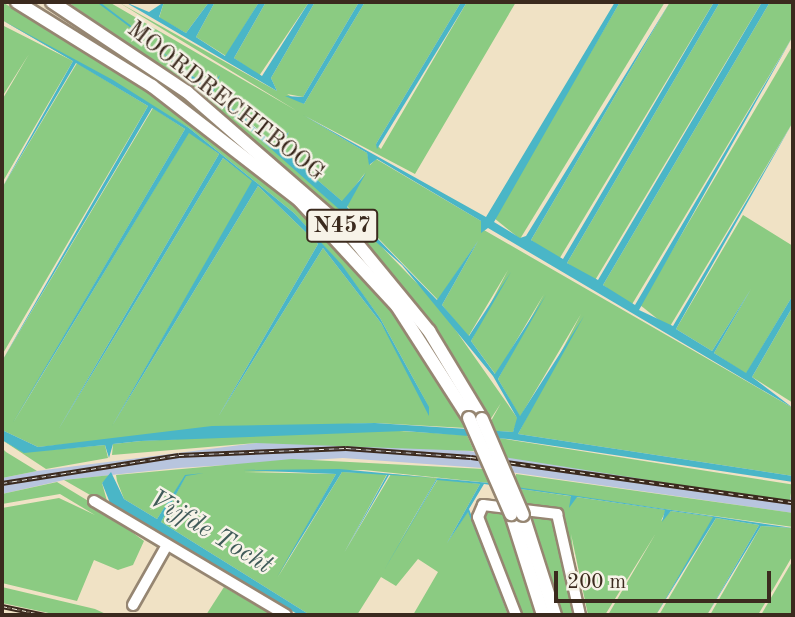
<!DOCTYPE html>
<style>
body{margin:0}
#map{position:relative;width:795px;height:617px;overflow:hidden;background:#f0e2c5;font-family:"Old Standard TT",serif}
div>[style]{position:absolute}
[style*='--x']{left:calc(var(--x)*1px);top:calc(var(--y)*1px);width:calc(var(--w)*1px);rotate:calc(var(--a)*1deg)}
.industrial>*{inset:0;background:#b8c5de}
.green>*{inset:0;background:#8bcb82;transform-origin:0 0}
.water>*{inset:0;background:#4ab6c7}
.stream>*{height:2px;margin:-1px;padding:0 1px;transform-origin:1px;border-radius:1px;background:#4ab6c7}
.roads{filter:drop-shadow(2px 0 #968672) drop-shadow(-2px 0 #968672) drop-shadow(0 2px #968672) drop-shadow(0 -2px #968672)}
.minor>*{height:10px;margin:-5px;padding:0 5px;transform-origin:5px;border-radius:5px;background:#fff}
.major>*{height:12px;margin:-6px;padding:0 6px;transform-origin:6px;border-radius:6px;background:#fff}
.rail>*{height:4.5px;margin-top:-2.25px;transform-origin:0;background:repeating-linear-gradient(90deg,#f7f3e8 0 5px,#3b2a1e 0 10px);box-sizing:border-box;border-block:2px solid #3b2a1e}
.bridges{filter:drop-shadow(2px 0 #968672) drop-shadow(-2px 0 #968672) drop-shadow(0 2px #968672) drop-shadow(0 -2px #968672)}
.major-bridge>*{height:12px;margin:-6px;padding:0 6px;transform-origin:6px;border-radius:6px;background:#fff}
span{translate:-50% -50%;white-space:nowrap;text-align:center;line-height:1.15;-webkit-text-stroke:5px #f7f3e8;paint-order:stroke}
.shield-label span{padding:2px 5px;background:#f7f3e8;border:2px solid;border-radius:5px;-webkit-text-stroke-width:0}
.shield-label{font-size:23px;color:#3b2a1e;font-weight:700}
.street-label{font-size:24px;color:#3b2a1e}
.water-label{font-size:26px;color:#405b59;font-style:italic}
.frame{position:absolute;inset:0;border:4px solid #3b2a1e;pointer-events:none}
.scale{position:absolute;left:554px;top:571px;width:217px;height:32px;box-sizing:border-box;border:4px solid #3b2a1e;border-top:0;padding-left:9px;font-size:21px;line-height:24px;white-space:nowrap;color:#3b2a1e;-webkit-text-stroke:5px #f7f3e8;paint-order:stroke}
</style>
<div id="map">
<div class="industrial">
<div style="clip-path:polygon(256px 443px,402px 444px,506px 455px,793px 497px,793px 513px,482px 468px,343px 458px,178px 468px,64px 480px,2px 494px,2px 478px,37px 471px)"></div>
</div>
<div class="green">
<div style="clip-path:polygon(2px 2px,125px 73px,269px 181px,333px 239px,410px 330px,466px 428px,375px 423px,240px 428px,38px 447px,2px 430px,2px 361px,153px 108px,185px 129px,13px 423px,189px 132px,219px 154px,58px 430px,223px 158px,253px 181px,112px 426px,258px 186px,318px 244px,218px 417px,323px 248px,381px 323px,429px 407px,380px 318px,342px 266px,294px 213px,189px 128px,2px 20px)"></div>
<div style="clip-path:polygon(25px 2px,142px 63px,305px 196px,397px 294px,441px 356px,478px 420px,394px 296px,304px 199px,169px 93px)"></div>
<div style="clip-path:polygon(68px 2px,109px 2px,297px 111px,118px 2px,277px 91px,271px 78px,315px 2px,359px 2px,303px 97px,287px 94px,304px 104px,365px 2px,461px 2px,376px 144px,381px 149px,467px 2px,516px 2px,415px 174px,305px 116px,367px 153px,370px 165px,376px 159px,481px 221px,484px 230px,793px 408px,793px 476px,518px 434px,581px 314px,520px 417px,498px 379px,544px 294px,496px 375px,471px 341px,508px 270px,468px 337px,442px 305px,478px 241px,438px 300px,347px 206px,365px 173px,343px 202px,281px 149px,289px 132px,275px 144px,246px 119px,251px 110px,241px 116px,213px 93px,217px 74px,208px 88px,155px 46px,343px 207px,438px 305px,518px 419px,513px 432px,496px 431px,491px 421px,501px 403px,490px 420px,417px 307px,341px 219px,201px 98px)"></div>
<div style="clip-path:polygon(164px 2px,209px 2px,186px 33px,159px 18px)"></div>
<div style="clip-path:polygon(215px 2px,259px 2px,226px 56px,196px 37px)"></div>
<div style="clip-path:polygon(266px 2px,309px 2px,259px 76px,234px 58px)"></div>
<div style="clip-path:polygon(620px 2px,665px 2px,520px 239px,494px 218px)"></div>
<div style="clip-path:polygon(670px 2px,714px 2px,558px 261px,531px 240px)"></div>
<div style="clip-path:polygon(720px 2px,762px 2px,594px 282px,567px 263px)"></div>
<div style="clip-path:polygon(770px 2px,793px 2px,793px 36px,631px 306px,603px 285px)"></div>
<div style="clip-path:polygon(2px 25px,73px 61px,2px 183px,2px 100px,29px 54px,2px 97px)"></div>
<div style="clip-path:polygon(793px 45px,793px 122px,669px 328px,640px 305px)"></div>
<div style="clip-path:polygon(77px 63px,148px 106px,2px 355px,2px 188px)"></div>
<div style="clip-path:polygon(743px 215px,793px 246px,793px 295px,746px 374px,714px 353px,751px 289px,712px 351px,676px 329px)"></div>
<div style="clip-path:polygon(793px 306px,793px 403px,752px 377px)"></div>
<div style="clip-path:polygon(366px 429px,467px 435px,474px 451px,256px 443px,112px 455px,113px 444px,141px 441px)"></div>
<div style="left:499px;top:438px;width:297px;height:18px;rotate:9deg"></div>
<div style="clip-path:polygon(2px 440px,24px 452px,105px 445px,108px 458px,46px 469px)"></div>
<div style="clip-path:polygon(2px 448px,6px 452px,37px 471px,2px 478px)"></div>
<div style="clip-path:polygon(292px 459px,484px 469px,490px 483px,364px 470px,243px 472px,336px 474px,278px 577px,342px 472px,387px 474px,344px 553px,391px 474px,437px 478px,398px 545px,438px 479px,480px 484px,447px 543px,468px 511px,508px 615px,413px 615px,438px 572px,418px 559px,396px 586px,381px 577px,357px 615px,310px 615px,161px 522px,186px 475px,157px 519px,124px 499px,117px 481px,116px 475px)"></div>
<div style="left:516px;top:474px;width:280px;height:14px;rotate:8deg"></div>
<div style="clip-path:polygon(111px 475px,102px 483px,107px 501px,299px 615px,64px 480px)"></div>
<div style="clip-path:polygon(57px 482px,161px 545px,161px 550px,117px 521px,144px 541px,133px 565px,118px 570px,94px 560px,77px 601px,2px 583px,2px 508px,59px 498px,95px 515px,60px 494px,2px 504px,2px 494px)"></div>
<div style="clip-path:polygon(521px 489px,666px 510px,661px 521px,671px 511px,714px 517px,656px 615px,608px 615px,656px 533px,605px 615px,588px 615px,571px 534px,582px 615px,563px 515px,527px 507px)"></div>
<div style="clip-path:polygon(487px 508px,501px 509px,509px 521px,539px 615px,520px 615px,482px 519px)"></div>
<div style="clip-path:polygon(530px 513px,554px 518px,577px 615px,560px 615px)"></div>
<div style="clip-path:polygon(716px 518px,759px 525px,707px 615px,659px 615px)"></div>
<div style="clip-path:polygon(761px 526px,793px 528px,793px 555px,758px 615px,710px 615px)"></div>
<div style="clip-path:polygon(793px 560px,793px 615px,761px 615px)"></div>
<div style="clip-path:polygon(2px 587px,95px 609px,108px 615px,58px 615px,2px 603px)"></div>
<div style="clip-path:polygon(224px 587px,273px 615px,206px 615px)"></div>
</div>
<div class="water">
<div style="clip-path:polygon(125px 2px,149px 12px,164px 2px,159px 17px,186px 33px,209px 2px,215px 2px,196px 37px,225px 56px,259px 2px,266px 2px,234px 58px,262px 76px,309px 2px,315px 2px,271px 78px,277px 91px)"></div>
<div style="clip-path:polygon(359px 2px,365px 2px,304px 104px,285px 96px,303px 97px)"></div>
<div style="clip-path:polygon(461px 2px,467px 2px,377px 149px,376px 144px)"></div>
<div style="clip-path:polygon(615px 2px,620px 2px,494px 222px,520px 238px,526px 236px,670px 2px,531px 240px,563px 259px,714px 2px,720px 2px,567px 263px,598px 280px,762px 2px,770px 2px,603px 285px,635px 305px,793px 36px,639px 310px,673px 326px,793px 122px,676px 329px,712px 351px,751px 289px,714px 353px,746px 373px,793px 295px,793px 306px,752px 377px,793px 408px,488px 228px,481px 233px,481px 221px,377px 159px,369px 165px,367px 153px,303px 115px,486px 217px)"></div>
<div style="clip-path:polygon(2px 20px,113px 80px,189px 128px,294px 213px,342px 265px,380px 318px,429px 407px,429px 416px,381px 323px,323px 248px,218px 417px,318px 244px,258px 186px,112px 426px,252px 181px,223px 158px,58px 430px,219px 154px,189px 133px,12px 424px,185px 129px,152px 108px,2px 361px,148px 106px,76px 63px,2px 188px,73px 61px)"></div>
<div style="clip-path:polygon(154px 45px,208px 88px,220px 75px,213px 93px,241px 116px,251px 110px,246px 120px,274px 144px,289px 132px,281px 149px,342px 201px,366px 173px,347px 207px,437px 300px,478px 241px,442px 305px,469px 336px,511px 272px,471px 341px,495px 374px,546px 295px,498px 379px,520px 416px,584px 316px,518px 434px,793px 476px,793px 482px,508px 439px,404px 431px,141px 441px,113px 444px,109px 458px,105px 445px,24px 453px,2px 440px,2px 430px,38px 447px,212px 426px,375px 423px,513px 432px,517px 418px,493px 376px,402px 265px)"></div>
<div style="clip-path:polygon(339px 469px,490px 483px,793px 528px,761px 526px,707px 615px,759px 525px,716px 518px,656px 615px,713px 517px,671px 511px,662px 522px,665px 510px,577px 497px,569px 508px,571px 496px,484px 484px,469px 509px,508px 615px,468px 512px,447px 543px,480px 484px,437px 480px,383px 572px,437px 478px,389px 475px,344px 553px,387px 475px,342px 472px,277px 577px,336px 474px,243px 470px)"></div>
<div style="clip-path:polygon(111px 472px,124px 499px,157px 519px,185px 475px,204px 473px,186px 476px,161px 522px,310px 615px,299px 615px,110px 503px,102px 483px)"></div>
</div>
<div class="stream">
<div style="--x:98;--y:2;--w:40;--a:37"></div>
</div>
<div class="roads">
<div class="minor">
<div style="--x:94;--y:501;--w:223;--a:30.7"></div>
<div style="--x:133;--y:605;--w:69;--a:-60.5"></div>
<div style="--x:516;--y:615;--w:105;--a:-111.2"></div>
<div style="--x:478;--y:517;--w:13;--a:-67"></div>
<div style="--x:483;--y:505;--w:75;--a:6.9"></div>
<div style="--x:557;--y:514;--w:104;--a:77.2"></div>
</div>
<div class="major">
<div style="--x:17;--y:2;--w:159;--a:31.9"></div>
<div style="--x:152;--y:86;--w:187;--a:37.8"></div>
<div style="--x:300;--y:201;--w:143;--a:47.3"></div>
<div style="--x:397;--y:306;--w:133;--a:57.3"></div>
<div style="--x:52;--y:2;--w:162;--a:33.7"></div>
<div style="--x:187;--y:92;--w:211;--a:41"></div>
<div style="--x:346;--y:230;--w:131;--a:50.6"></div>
<div style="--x:429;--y:331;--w:103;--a:58.9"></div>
<div style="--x:511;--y:514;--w:106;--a:72.4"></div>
<div style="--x:523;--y:515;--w:105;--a:72.3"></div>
</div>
</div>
<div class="rail">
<div style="--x:2;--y:483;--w:179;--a:-9"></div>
<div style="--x:179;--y:455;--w:167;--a:-2.4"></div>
<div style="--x:346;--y:448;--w:125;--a:4.1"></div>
<div style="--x:471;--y:457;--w:325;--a:8"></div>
<div style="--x:2;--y:606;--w:44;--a:11.8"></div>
</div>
<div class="bridges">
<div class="major-bridge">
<div style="--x:469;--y:418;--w:105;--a:66.4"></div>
<div style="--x:482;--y:419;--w:104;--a:66.9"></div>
</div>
</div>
<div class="shield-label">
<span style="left:342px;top:226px">N457</span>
</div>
<div class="street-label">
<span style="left:225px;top:102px;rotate:38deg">MOORDRECHTBOOG</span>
</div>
<div class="water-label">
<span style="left:210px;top:533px;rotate:31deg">Vijfde Tocht</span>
</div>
<div class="frame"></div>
<div class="scale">200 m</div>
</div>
